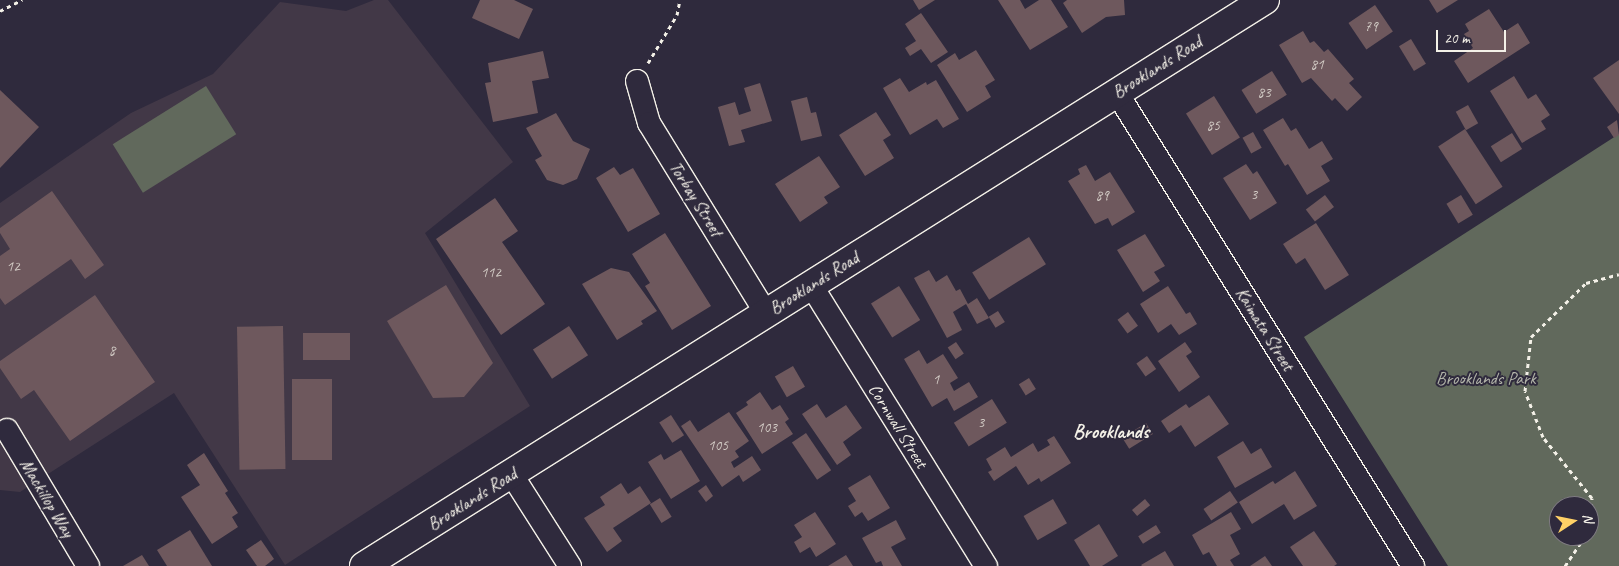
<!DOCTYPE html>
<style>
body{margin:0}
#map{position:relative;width:1619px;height:566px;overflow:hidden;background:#2f2a3d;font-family:Caveat,sans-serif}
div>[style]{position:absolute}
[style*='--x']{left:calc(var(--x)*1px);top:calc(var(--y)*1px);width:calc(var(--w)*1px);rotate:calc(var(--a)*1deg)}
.built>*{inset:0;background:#423847}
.green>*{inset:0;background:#61695c;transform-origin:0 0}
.building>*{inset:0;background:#6e585d;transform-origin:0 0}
.path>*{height:3px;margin-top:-1.5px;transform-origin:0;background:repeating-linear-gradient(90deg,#f4f1e8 0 4px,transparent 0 8px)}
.roads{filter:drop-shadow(1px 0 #f4f1e8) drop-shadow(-1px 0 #f4f1e8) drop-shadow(0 1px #f4f1e8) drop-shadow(0 -1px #f4f1e8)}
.minor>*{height:22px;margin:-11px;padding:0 11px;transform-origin:11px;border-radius:11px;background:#2f2a3d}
.tertiary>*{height:28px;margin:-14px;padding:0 14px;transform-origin:14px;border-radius:14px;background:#2f2a3d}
span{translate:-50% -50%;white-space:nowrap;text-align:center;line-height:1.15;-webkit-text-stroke:4px #2f2a3d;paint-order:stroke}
.number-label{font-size:15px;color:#d2cbc5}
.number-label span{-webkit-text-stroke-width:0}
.street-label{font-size:18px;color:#f4f1e8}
.park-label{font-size:18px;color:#b2b4a9}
.quarter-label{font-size:20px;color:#f4f1e8;font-weight:700}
.north{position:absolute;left:1549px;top:496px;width:50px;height:50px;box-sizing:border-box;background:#2f2a3d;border:1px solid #7e7a81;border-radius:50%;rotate:79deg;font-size:14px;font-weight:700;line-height:20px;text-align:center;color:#f4f1e8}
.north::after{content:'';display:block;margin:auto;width:18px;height:22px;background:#ffd166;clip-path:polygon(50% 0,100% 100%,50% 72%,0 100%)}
.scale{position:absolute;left:1436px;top:30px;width:70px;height:22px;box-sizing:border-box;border:2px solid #f4f1e8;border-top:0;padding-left:6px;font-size:15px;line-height:18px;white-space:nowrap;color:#f4f1e8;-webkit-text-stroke:4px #2f2a3d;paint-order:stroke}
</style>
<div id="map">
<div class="built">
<div style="clip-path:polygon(374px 0,388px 0,513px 162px,425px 233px,530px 406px,285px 565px,174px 393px,20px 492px,0 490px,0 203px,131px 113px,213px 74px,280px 2px,346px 11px)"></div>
</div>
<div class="green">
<div style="left:206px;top:86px;width:57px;height:110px;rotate:58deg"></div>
<div style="clip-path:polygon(evenodd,1619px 134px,1619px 566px,1448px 566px,1304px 337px,1619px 134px,1559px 506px,1589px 506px,1589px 536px,1559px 536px,1559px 506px)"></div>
</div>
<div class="building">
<div style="clip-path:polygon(480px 0,514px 0,533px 9px,519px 39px,472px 18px)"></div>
<div style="clip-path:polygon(913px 0,935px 0,919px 10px)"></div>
<div style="clip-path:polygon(998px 0,1020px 0,1025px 9px,1039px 0,1051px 0,1068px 27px,1030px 50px)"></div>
<div style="clip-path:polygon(1067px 0,1124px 0,1125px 15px,1106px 17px,1082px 33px,1063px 3px)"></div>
<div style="clip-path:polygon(1429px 0,1458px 0,1437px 13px)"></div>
<div style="left:1375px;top:5px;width:32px;height:32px;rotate:56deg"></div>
<div style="clip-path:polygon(1489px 9px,1504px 32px,1518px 23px,1530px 43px,1468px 83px,1454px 61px,1473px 48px,1464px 34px,1469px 31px,1465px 24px)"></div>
<div style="clip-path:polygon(921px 13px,948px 52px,931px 63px,921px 49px,910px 56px,905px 48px,916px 41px,905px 24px)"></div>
<div style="clip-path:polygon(1303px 31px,1310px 43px,1314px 41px,1324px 52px,1328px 49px,1354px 79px,1349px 83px,1362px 97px,1347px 111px,1335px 98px,1332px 101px,1311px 78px,1302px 83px,1279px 45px)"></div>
<div style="left:1411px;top:39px;width:29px;height:14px;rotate:59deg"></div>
<div style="clip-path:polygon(976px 50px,995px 80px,985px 86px,991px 97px,967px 112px,937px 65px,955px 53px,959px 60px)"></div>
<div style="clip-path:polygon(543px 51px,549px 78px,532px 81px,538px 113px,493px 122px,485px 83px,491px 82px,488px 63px)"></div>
<div style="clip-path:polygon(1619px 60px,1619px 114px,1593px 78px)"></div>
<div style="left:1272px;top:71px;width:28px;height:36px;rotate:58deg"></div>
<div style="clip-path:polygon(1514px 76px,1528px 99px,1536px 94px,1550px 115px,1541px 121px,1546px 129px,1522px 143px,1490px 91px)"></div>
<div style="clip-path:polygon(900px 78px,909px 92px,926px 82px,927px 85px,936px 80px,959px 119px,943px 128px,937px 119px,910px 135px,883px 88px)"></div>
<div style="clip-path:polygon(760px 83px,772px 121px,741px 130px,745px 142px,729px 146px,718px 107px,735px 102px,739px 115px,751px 111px,744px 88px)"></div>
<div style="clip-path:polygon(0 90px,39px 127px,0 168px)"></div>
<div style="left:1214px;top:96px;width:49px;height:33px;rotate:58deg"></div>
<div style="clip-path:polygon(807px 97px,811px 113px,816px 112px,822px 136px,801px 141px,791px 101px)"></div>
<div style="left:1468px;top:105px;width:21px;height:14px;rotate:61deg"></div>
<div style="clip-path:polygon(876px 112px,891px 135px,883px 140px,894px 158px,865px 176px,839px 135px)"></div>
<div style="clip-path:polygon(556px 113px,573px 141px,590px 149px,577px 179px,563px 185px,547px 180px,535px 160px,542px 156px,526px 128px)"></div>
<div style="clip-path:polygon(1283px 118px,1291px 131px,1296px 128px,1309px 149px,1322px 141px,1333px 159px,1321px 166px,1330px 181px,1307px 195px,1288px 164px,1285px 166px,1263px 130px)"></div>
<div style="clip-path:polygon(1617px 120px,1619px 135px,1614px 138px,1607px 127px)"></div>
<div style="left:1465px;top:129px;width:69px;height:32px;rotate:57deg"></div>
<div style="left:1253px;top:132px;width:18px;height:12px;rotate:61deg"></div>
<div style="left:1512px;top:133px;width:19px;height:25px;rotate:58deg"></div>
<div style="clip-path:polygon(819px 156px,840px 187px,824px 197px,828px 203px,800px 222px,775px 184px)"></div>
<div style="clip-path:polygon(1246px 164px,1253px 174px,1257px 171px,1277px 203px,1250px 220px,1223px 178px)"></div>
<div style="clip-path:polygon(1086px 165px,1095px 181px,1110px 172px,1135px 212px,1112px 226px,1108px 218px,1095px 224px,1068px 181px,1080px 174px,1078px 169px)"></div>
<div style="clip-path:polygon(614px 167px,620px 175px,633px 168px,660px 214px,628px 232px,596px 178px)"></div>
<div style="clip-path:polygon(52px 191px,104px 265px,85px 279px,71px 259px,5px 305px,0 298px,0 256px,10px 249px,0 233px,0 228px)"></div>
<div style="left:1325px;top:195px;width:15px;height:24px;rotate:53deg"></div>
<div style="left:1461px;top:195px;width:23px;height:17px;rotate:59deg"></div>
<div style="clip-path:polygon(495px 198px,518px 231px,502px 242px,545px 304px,501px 335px,436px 239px)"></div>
<div style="clip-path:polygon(1316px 223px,1349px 275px,1325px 290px,1305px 258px,1296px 264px,1283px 244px)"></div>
<div style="clip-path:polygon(665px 233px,711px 306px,672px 330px,645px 286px,650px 283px,632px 254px)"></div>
<div style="clip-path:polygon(1145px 234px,1165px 266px,1154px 272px,1160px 281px,1143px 292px,1117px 250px)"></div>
<div style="left:1029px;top:237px;width:32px;height:67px;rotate:58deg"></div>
<div style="clip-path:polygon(611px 268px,629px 272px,657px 311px,641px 321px,643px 324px,617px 340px,582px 284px)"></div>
<div style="clip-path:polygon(929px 270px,936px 282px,947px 275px,956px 291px,960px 289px,968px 304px,977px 298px,989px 318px,977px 324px,966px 304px,953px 312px,962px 330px,947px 338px,914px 278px)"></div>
<div style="clip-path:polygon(446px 285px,493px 363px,464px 397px,433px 398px,387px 321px)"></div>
<div style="left:899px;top:286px;width:40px;height:33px;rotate:58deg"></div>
<div style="clip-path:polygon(1168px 286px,1186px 314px,1190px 312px,1197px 324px,1179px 335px,1171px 324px,1158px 333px,1140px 304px)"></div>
<div style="clip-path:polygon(95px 295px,155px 382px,70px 441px,34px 390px,21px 399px,0 368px,0 361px)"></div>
<div style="left:998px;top:311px;width:13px;height:11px;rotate:58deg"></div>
<div style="left:1128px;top:312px;width:17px;height:13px;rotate:54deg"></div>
<div style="left:283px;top:326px;width:143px;height:46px;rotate:89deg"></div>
<div style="left:569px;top:326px;width:35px;height:43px;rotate:57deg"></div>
<div style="left:350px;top:333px;width:27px;height:47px;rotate:90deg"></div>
<div style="left:956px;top:342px;width:14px;height:10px;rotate:56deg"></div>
<div style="clip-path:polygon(1185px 342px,1192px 352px,1186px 356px,1200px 377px,1179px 392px,1158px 361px)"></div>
<div style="clip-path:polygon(919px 350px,927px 364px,943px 354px,958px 378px,950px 383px,954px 391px,969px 382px,978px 397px,954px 411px,947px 398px,932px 407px,904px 359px)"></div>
<div style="left:1147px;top:356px;width:16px;height:13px;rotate:55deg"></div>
<div style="left:793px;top:366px;width:24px;height:21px;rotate:60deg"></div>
<div style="left:1029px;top:378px;width:13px;height:12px;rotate:58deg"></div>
<div style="left:292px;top:379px;width:40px;height:81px"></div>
<div style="clip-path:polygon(760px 392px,772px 410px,780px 405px,789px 419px,785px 422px,793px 434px,762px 454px,736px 413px,748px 405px,746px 402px)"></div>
<div style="clip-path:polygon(1209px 395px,1229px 424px,1195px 447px,1181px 425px,1169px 433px,1161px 421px,1186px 404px,1189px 408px)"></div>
<div style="left:992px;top:399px;width:28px;height:45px;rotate:58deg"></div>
<div style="clip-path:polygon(817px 404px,826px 418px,846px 405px,862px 428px,843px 442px,851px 455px,837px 465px,802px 414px)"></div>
<div style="clip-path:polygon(729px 412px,749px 441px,735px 451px,739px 457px,731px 462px,734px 468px,752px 456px,761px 470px,743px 482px,739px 475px,722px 487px,681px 426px,690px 420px,698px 432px)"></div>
<div style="left:671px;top:415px;width:24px;height:14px;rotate:57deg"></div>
<div style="left:1146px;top:423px;width:13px;height:28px;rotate:58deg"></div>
<div style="left:806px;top:433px;width:45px;height:17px;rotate:56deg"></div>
<div style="clip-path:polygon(1054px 436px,1071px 463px,1041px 482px,1039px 478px,1028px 485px,1016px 466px,994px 481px,988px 472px,992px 470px,986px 459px,1005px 447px,1011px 457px,1033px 443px,1038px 452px,1050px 445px,1047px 440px)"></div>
<div style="clip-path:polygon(1243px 441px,1251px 454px,1261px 448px,1272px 467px,1235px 488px,1217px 457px)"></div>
<div style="clip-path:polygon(681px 450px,700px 481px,671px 499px,648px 462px,661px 454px,664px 460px)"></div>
<div style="clip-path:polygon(204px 453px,228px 491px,225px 493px,238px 513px,232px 517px,238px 527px,212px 544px,181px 497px,200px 485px,187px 465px)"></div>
<div style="clip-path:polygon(1295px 471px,1317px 506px,1294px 520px,1284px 504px,1252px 524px,1239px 502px,1273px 481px,1275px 484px)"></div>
<div style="clip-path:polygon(870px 475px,890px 508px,868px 521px,862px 512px,855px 517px,848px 506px,856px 501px,848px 488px)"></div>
<div style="clip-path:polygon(621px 483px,628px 494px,640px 486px,651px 503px,613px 528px,622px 541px,607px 552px,584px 518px,605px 505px,600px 497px)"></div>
<div style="clip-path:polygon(706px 485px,713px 496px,706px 502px,698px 491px)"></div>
<div style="left:1230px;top:491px;width:14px;height:32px;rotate:56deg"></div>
<div style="left:660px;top:498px;width:22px;height:12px;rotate:58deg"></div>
<div style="left:1053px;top:499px;width:28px;height:34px;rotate:60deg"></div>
<div style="left:1145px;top:499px;width:8px;height:17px;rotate:50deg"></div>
<div style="clip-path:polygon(815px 512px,836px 544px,816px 557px,810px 547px,800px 553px,794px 542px,802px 537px,794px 525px)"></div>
<div style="clip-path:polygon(1231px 512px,1241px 529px,1230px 535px,1240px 554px,1230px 560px,1234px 566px,1217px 566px,1209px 552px,1203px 555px,1192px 535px)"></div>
<div style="clip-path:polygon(896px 520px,906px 539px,891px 547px,902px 566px,883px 566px,881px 561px,876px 563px,862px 538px)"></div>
<div style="clip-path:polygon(1099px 524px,1118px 556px,1102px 566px,1090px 566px,1074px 540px)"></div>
<div style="left:1156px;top:525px;width:9px;height:21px;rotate:58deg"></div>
<div style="clip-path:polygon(190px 530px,212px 566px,167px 566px,157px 550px)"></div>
<div style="clip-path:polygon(1314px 531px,1337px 564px,1334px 566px,1303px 566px,1290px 547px)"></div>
<div style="clip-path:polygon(261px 540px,274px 559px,265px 566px,257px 566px,246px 550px)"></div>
<div style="clip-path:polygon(1165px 551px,1174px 566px,1142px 566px,1141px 565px)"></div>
<div style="clip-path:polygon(142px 555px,149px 566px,123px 566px)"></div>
<div style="clip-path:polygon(846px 555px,853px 566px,828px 566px)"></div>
<div style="clip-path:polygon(1265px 556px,1272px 566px,1250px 566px)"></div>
</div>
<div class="path">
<div style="--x:0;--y:11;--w:25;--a:-27"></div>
<div style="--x:648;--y:63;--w:56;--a:-58.9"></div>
<div style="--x:677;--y:15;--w:15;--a:-79"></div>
<div style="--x:1589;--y:523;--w:25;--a:-83"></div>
<div style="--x:1592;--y:498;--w:78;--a:-128.8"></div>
<div style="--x:1543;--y:437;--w:49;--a:-111.4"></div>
<div style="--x:1525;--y:391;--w:54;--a:-83.7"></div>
<div style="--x:1531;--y:337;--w:77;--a:-44.5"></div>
<div style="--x:1586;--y:283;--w:34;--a:-15"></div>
<div style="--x:1565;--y:566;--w:36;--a:-56"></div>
</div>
<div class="roads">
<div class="minor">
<div style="--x:637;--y:81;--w:44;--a:74.1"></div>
<div style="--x:649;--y:123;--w:223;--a:58.4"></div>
<div style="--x:1117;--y:93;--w:558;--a:57.96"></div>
<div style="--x:811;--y:285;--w:331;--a:58.1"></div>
<div style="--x:7;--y:430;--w:158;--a:59.2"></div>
<div style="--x:512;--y:475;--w:108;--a:57.5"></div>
</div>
<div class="tertiary">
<div style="--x:364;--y:566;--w:1064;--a:-32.14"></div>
</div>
</div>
<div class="number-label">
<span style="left:1371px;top:27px">79</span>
<span style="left:1317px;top:65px">81</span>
<span style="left:1264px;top:93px">83</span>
<span style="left:1213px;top:126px">85</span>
<span style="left:1254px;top:195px">3</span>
<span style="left:1102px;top:196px">89</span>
<span style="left:13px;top:267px">12</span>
<span style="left:491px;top:273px">112</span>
<span style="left:112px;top:351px">8</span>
<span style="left:936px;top:380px">1</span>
<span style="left:981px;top:423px">3</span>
<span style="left:767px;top:428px">103</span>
<span style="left:718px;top:446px">105</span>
</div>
<div class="street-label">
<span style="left:1157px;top:67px;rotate:-32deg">Brooklands Road</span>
<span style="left:696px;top:199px;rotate:58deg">Torbay Street</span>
<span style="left:814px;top:283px;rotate:-32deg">Brooklands Road</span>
<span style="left:1265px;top:329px;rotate:58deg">Kaimata Street</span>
<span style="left:898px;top:426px;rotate:58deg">Cornwall Street</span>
<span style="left:47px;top:498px;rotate:59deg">Mackillop Way</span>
<span style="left:472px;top:499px;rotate:-32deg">Brooklands Road</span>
</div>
<div class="park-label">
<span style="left:1486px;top:378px">Brooklands Park</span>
</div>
<div class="quarter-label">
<span style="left:1111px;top:431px">Brooklands</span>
</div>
<div class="north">N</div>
<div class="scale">20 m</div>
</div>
